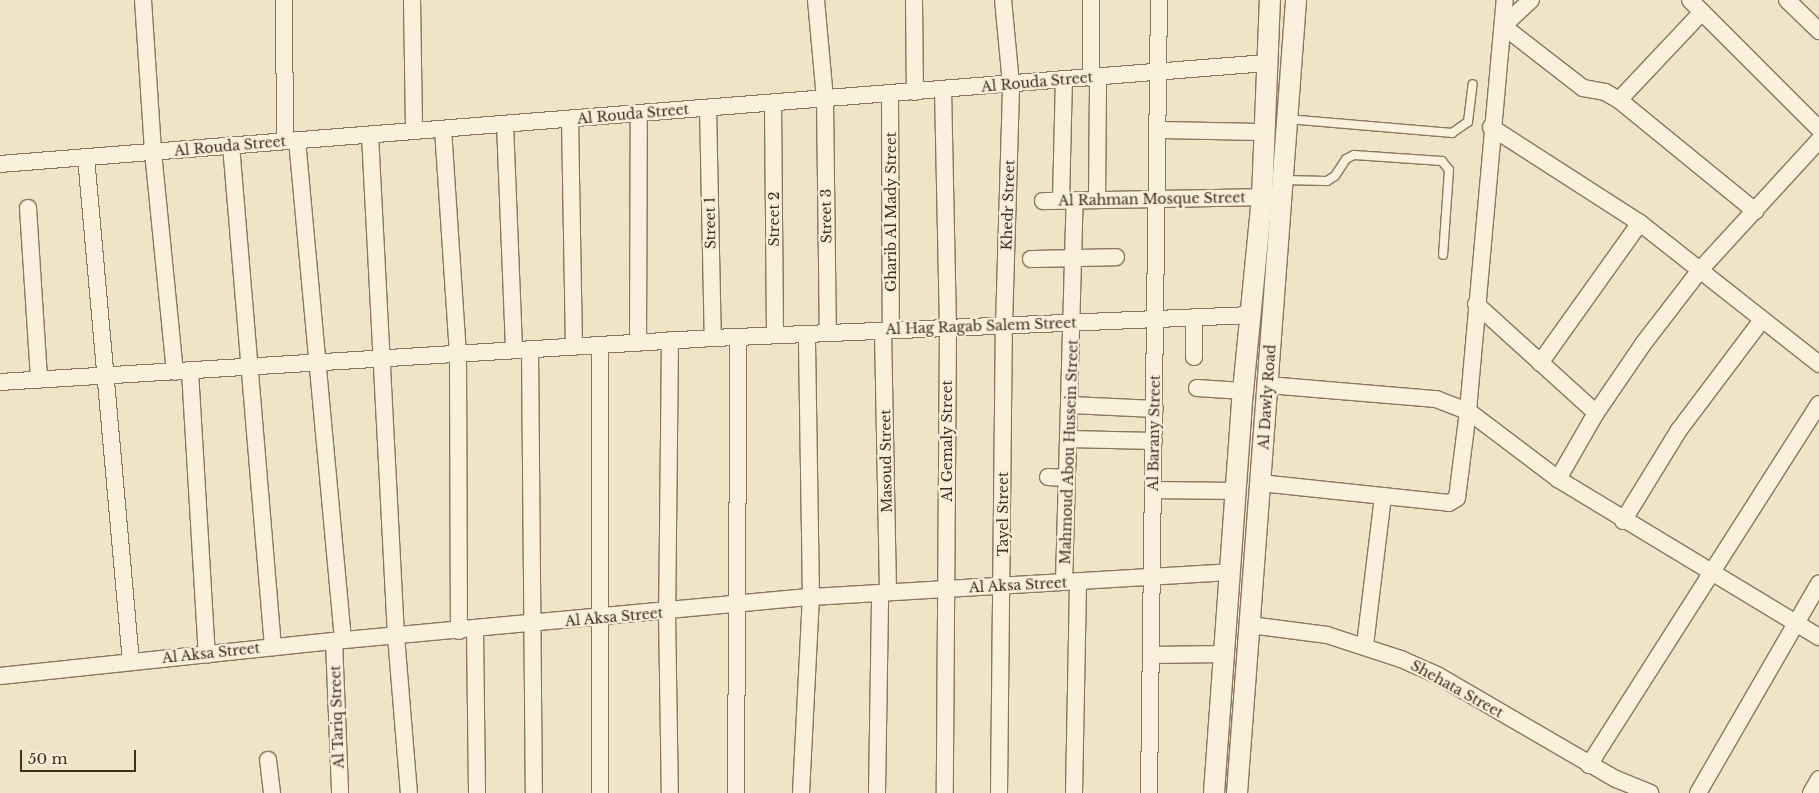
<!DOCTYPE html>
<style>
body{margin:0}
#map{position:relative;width:1819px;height:793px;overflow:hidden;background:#f0e4c8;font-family:"Libre Baskerville",serif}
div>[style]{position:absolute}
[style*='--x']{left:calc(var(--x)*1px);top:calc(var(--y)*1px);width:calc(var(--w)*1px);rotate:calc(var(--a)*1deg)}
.roads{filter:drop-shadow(1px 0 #8d765c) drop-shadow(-1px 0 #8d765c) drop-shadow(0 1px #8d765c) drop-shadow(0 -1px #8d765c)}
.service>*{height:8px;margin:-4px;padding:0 4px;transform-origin:4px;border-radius:4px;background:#faf1dc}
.minor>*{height:16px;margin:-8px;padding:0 8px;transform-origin:8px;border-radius:8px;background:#faf1dc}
.tertiary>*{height:20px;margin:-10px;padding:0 10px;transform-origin:10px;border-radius:10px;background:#faf1dc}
span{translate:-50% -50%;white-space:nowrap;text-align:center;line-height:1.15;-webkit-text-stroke:4.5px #f7eed8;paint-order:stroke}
.street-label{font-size:14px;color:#3d2e20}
.scale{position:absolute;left:20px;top:750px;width:116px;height:22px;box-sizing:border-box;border:2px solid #3d2e20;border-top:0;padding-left:6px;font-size:15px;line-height:18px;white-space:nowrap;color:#3d2e20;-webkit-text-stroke:4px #f7eed8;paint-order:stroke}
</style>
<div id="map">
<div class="roads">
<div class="service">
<div style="--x:1287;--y:119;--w:166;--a:4.8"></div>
<div style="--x:1452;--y:133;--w:19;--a:-35"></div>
<div style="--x:1468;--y:122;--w:38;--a:-83"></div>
<div style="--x:1283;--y:180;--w:44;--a:1.3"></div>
<div style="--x:1327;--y:181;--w:9;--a:-32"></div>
<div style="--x:1335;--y:176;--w:20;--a:-57"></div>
<div style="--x:1346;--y:159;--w:9;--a:-27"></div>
<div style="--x:1354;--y:155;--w:88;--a:3.9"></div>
<div style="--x:1442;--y:161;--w:11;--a:52"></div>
<div style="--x:1449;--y:170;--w:85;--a:94"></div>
</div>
<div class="minor">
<div style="--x:143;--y:0;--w:152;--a:86.2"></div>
<div style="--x:153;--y:152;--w:221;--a:84.3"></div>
<div style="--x:284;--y:0;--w:141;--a:89.6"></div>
<div style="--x:412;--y:0;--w:131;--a:89.1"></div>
<div style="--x:816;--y:0;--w:99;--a:84.8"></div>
<div style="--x:825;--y:99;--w:234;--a:89.3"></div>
<div style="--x:914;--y:0;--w:92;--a:89.4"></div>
<div style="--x:1091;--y:0;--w:78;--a:90"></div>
<div style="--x:1531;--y:0;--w:38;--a:137"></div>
<div style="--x:1503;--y:26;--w:101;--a:37.8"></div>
<div style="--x:1583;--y:88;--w:22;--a:10"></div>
<div style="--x:1605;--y:92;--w:16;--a:30"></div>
<div style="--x:1619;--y:100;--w:176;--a:39.2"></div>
<div style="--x:1690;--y:0;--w:182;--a:45"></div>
<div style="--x:1787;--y:0;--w:45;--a:44.1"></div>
<div style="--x:943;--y:89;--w:239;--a:88.8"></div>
<div style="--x:948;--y:328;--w:465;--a:90.4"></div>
<div style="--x:890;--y:93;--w:237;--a:89.8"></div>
<div style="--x:1619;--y:100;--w:121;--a:-46.7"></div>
<div style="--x:773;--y:103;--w:232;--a:89.5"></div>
<div style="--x:708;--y:108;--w:230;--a:88.8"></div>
<div style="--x:570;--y:119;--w:228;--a:89"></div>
<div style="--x:505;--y:124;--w:226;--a:87.7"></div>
<div style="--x:1491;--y:127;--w:177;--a:32.8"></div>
<div style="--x:1640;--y:223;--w:228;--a:38.2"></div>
<div style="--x:443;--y:129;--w:225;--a:86.2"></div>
<div style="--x:458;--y:354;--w:277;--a:89.8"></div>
<div style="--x:1158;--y:130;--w:106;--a:1.1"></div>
<div style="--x:370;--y:135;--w:502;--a:87.03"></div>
<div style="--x:396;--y:636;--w:158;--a:85.3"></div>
<div style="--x:297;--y:140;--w:502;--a:84.74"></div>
<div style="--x:231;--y:145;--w:504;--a:85.22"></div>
<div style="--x:86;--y:157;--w:507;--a:84.91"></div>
<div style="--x:0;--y:164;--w:1271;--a:-4.56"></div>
<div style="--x:1061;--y:200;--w:120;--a:-88.6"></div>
<div style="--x:1097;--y:200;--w:123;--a:-89.5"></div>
<div style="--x:1043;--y:201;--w:219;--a:-1"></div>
<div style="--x:28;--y:208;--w:171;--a:86.3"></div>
<div style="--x:1031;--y:259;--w:85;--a:-1.3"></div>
<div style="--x:1476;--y:304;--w:162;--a:42.2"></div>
<div style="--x:1194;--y:317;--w:40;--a:90"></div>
<div style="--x:883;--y:331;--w:261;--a:88.9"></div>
<div style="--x:670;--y:340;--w:272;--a:90.6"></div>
<div style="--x:667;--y:612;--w:181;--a:89.1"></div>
<div style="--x:638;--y:343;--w:230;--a:-89.8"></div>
<div style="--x:600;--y:345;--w:448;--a:90"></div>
<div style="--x:530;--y:349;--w:444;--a:89.5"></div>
<div style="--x:1540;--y:363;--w:172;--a:-54.5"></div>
<div style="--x:190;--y:371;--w:284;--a:86.6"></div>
<div style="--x:0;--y:382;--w:714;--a:-3.53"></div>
<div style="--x:713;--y:338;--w:537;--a:-2.45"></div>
<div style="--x:1268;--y:385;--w:169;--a:4.8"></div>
<div style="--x:1436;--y:399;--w:34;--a:21"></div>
<div style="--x:1468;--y:411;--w:113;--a:37.1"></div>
<div style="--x:1558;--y:479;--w:305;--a:31.2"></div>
<div style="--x:1197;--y:388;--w:46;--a:3.7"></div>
<div style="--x:1071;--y:405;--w:84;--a:2.7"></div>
<div style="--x:1069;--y:439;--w:85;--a:1.3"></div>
<div style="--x:1048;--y:477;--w:19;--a:3"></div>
<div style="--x:1558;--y:479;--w:76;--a:-60.1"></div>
<div style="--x:1596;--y:413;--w:83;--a:-55.7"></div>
<div style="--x:1643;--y:344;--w:93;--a:-52.4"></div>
<div style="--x:1700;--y:270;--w:176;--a:-47.5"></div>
<div style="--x:1260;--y:483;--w:190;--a:6"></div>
<div style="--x:1449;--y:503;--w:9;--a:-32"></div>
<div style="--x:1457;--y:498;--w:88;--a:-82.8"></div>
<div style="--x:1468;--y:411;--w:413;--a:-84.9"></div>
<div style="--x:1153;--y:490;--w:84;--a:0.7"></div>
<div style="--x:1623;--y:521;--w:107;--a:-58.4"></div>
<div style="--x:1679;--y:430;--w:138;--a:-53"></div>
<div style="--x:1064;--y:582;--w:382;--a:-88.4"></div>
<div style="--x:1250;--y:625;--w:78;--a:7.4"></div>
<div style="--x:1327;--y:635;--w:78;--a:18"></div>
<div style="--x:1401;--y:659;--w:39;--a:24"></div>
<div style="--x:1437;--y:675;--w:207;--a:30.2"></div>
<div style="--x:1616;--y:779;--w:37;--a:22"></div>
<div style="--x:475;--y:629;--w:164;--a:89.3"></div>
<div style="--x:334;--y:641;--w:152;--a:87.7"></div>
<div style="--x:1365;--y:645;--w:150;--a:-83.1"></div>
<div style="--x:1151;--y:655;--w:73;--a:-0.8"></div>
<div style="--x:0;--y:676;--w:336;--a:-6"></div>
<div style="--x:334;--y:641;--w:479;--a:-5.3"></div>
<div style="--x:811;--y:597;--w:420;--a:-3.4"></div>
<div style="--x:268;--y:760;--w:33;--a:83"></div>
<div style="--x:1589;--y:765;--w:428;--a:-57.5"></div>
<div style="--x:736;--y:793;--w:456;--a:-89.7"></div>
<div style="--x:801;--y:793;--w:196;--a:-87.1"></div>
<div style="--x:811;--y:597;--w:263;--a:-90.9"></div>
<div style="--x:877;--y:793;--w:200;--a:-89.1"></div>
<div style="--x:999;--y:793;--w:468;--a:-89.4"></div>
<div style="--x:1004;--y:325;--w:241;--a:-88.3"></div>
<div style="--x:1011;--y:84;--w:84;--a:-95.4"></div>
<div style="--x:1074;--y:793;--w:212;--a:-88.9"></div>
<div style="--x:1149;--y:793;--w:793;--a:-89.28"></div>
<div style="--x:1698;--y:793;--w:242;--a:-60"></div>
<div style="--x:1811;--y:793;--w:16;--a:-60"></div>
</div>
<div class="tertiary">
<div style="--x:1214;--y:793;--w:403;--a:-85.9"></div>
<div style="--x:1243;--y:391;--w:195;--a:-84.4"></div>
<div style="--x:1262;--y:197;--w:197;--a:-87.7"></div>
<div style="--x:1237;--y:793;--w:795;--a:-85.74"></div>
</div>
</div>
<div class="street-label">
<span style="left:1037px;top:82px;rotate:-5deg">Al Rouda Street</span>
<span style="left:633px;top:114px;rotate:-5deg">Al Rouda Street</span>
<span style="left:230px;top:146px;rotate:-5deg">Al Rouda Street</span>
<span style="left:1152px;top:199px;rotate:-1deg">Al Rahman Mosque Street</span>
<span style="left:1008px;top:205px;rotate:-88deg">Khedr Street</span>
<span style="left:891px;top:212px;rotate:-90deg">Gharib Al Mady Street</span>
<span style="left:826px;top:216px;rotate:-91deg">Street 3</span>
<span style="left:774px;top:219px;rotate:-90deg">Street 2</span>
<span style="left:710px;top:223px;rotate:-91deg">Street 1</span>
<span style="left:981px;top:326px;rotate:-2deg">Al Hag Ragab Salem Street</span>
<span style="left:1267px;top:397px;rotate:-86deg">Al Dawly Road</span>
<span style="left:1154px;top:433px;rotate:-89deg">Al Barany Street</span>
<span style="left:947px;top:441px;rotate:-90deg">Al Gemaly Street</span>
<span style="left:1069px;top:452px;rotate:-88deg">Mahmoud Abou Hussein Street</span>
<span style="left:886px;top:461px;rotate:-91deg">Masoud Street</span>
<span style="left:1003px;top:514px;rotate:-90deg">Tayel Street</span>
<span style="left:1018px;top:585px;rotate:-3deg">Al Aksa Street</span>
<span style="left:614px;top:617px;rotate:-5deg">Al Aksa Street</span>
<span style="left:211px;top:653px;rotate:-6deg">Al Aksa Street</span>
<span style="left:1457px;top:689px;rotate:29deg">Shehata Street</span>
<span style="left:337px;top:717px;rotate:-92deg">Al Tariq Street</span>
</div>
<div class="scale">50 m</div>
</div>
